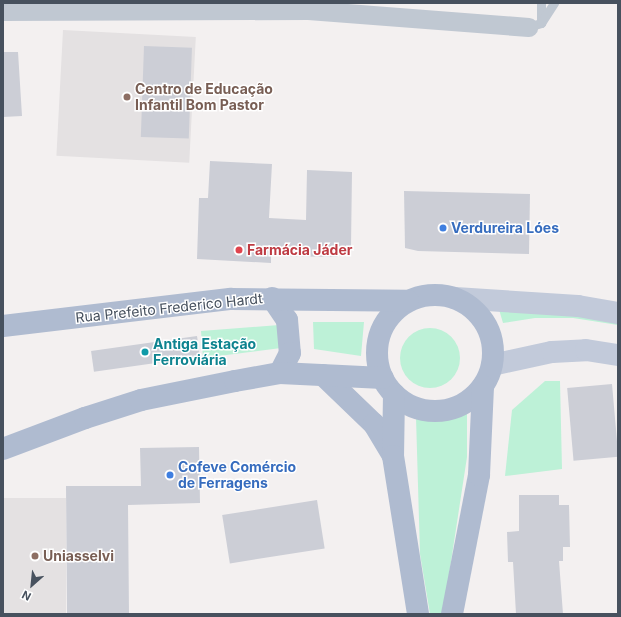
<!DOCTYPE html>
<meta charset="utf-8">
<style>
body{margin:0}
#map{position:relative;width:621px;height:617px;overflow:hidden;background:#f3f0f0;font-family:Inter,sans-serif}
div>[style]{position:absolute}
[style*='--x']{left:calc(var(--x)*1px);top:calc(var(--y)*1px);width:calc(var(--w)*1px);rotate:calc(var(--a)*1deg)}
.education>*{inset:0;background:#e4e1e2;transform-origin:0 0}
.green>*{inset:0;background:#bdf1d7}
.round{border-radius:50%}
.building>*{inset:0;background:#ccced6;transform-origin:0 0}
.lane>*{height:9px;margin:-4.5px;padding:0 4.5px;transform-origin:4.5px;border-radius:4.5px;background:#c0c8d2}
.street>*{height:19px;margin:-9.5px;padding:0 9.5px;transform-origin:9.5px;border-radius:9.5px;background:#c0c8d2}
.secondary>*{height:22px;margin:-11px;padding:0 11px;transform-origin:11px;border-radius:11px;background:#c2cada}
.primary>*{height:22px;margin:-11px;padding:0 11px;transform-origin:11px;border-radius:11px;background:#afbbd0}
.primary>.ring{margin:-11px;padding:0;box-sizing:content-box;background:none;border:22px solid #afbbd0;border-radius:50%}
.dots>*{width:11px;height:11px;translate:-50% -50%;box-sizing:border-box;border:2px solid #fff;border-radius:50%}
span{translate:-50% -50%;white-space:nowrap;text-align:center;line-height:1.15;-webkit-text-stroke:3px #fff;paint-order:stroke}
.education-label{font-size:14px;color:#785e54;font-weight:700}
.left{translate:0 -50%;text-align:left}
.shop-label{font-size:14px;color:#366cbe;font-weight:700}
.health-label{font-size:14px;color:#be3a42;font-weight:700}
.street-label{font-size:14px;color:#47515e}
.culture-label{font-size:14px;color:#0d838f;font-weight:700}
.frame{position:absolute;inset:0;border:4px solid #47515e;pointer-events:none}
.north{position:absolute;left:12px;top:565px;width:40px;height:40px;-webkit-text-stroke:3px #fff;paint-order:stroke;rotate:207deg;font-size:11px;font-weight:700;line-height:16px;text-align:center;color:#47515e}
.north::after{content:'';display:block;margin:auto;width:14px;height:18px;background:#47515e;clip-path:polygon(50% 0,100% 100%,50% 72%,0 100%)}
</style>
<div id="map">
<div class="education">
<div style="left:63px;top:30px;width:133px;height:126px;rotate:3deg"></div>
<div style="left:3px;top:498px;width:63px;height:116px"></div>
</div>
<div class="green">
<div style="clip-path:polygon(498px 306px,618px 319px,618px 325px,573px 318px,535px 318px,503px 323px)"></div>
<div style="clip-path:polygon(313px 322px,364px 322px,361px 356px,314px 349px)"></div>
<div style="clip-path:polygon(279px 325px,281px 348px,203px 358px,201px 331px)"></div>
<div class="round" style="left:400px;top:328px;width:60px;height:60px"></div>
<div style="clip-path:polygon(545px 381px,560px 381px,562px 469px,505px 476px,512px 410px)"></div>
<div style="clip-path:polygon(467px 413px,467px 457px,443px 614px,430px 614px,420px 554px,416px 417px,455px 418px)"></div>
</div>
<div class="building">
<div style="left:144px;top:46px;width:48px;height:91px;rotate:2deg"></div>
<div style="clip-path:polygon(3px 52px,18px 52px,22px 116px,3px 117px)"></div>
<div style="clip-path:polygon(210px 161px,272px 164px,269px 218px,306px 220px,307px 170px,352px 172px,351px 247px,337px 257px,271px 256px,271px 263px,197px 259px,199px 198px,208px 198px)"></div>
<div style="clip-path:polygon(404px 191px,530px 194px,529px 254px,418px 251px,405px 248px)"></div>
<div style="left:197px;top:336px;width:21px;height:107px;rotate:82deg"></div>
<div style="left:612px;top:384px;width:73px;height:45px;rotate:85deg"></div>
<div style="clip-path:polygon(199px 447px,200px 503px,128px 505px,129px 614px,67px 614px,66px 486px,141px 486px,140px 448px)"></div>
<div style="clip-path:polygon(519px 495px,559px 495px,559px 505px,569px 505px,570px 547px,563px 547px,563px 561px,559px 561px,563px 614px,516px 614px,513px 562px,508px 562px,507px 532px,519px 531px)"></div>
<div style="left:317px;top:500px;width:49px;height:96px;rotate:81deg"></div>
</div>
<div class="lane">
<div style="--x:541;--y:23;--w:20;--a:-90"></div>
<div style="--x:528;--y:27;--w:14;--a:-17"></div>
<div style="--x:541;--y:23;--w:24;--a:-57"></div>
</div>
<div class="street">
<div style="--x:3;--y:11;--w:305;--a:-0.2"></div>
<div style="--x:308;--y:10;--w:221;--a:4.4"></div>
</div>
<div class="secondary">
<div style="--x:455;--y:298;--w:123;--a:3.7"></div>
<div style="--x:578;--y:306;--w:41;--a:9.9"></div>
<div style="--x:492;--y:365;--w:61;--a:-12.2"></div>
<div style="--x:552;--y:352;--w:34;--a:-3"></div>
<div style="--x:586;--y:350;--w:32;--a:9"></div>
</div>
<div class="primary">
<div class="ring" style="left:377px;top:295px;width:94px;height:94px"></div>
<div style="--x:272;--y:298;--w:27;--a:56"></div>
<div style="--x:287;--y:320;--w:33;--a:85"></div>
<div style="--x:290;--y:353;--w:22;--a:117"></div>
<div style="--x:3;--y:326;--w:230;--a:-6.8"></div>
<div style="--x:231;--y:299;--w:177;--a:0.6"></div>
<div style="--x:323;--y:375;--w:71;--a:43.9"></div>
<div style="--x:374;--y:424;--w:37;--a:59"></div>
<div style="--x:394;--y:394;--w:62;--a:90.9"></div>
<div style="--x:393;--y:456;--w:160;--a:81"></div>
<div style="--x:3;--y:449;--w:88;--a:-20.7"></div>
<div style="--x:85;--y:418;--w:59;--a:-17.8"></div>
<div style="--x:141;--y:400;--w:96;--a:-11.4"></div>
<div style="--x:235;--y:381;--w:46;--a:-10.1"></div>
<div style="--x:280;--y:373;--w:103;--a:2.8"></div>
<div style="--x:452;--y:614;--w:142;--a:-79"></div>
<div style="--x:479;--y:475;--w:89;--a:-87.4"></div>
</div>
<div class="dots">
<div style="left:127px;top:97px;background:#8d6e63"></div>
<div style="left:443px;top:228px;background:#3f7fe0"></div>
<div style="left:239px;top:250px;background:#e0444e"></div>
<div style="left:145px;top:352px;background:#0f9aa8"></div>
<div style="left:170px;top:475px;background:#3f7fe0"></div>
<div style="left:35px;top:556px;background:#8d6e63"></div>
</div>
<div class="education-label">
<span class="left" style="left:135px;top:97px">Centro de Educação<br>Infantil Bom Pastor</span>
<span class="left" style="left:43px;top:556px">Uniasselvi</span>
</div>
<div class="shop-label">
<span class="left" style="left:451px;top:228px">Verdureira Lóes</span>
<span class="left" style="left:178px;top:475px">Cofeve Comércio<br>de Ferragens</span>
</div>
<div class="health-label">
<span class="left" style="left:247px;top:250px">Farmácia Jáder</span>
</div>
<div class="street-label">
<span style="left:169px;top:308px;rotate:-6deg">Rua Prefeito Frederico Hardt</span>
</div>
<div class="culture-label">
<span class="left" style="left:153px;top:352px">Antiga Estação<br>Ferroviária</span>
</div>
<div class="frame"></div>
<div class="north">N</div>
</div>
